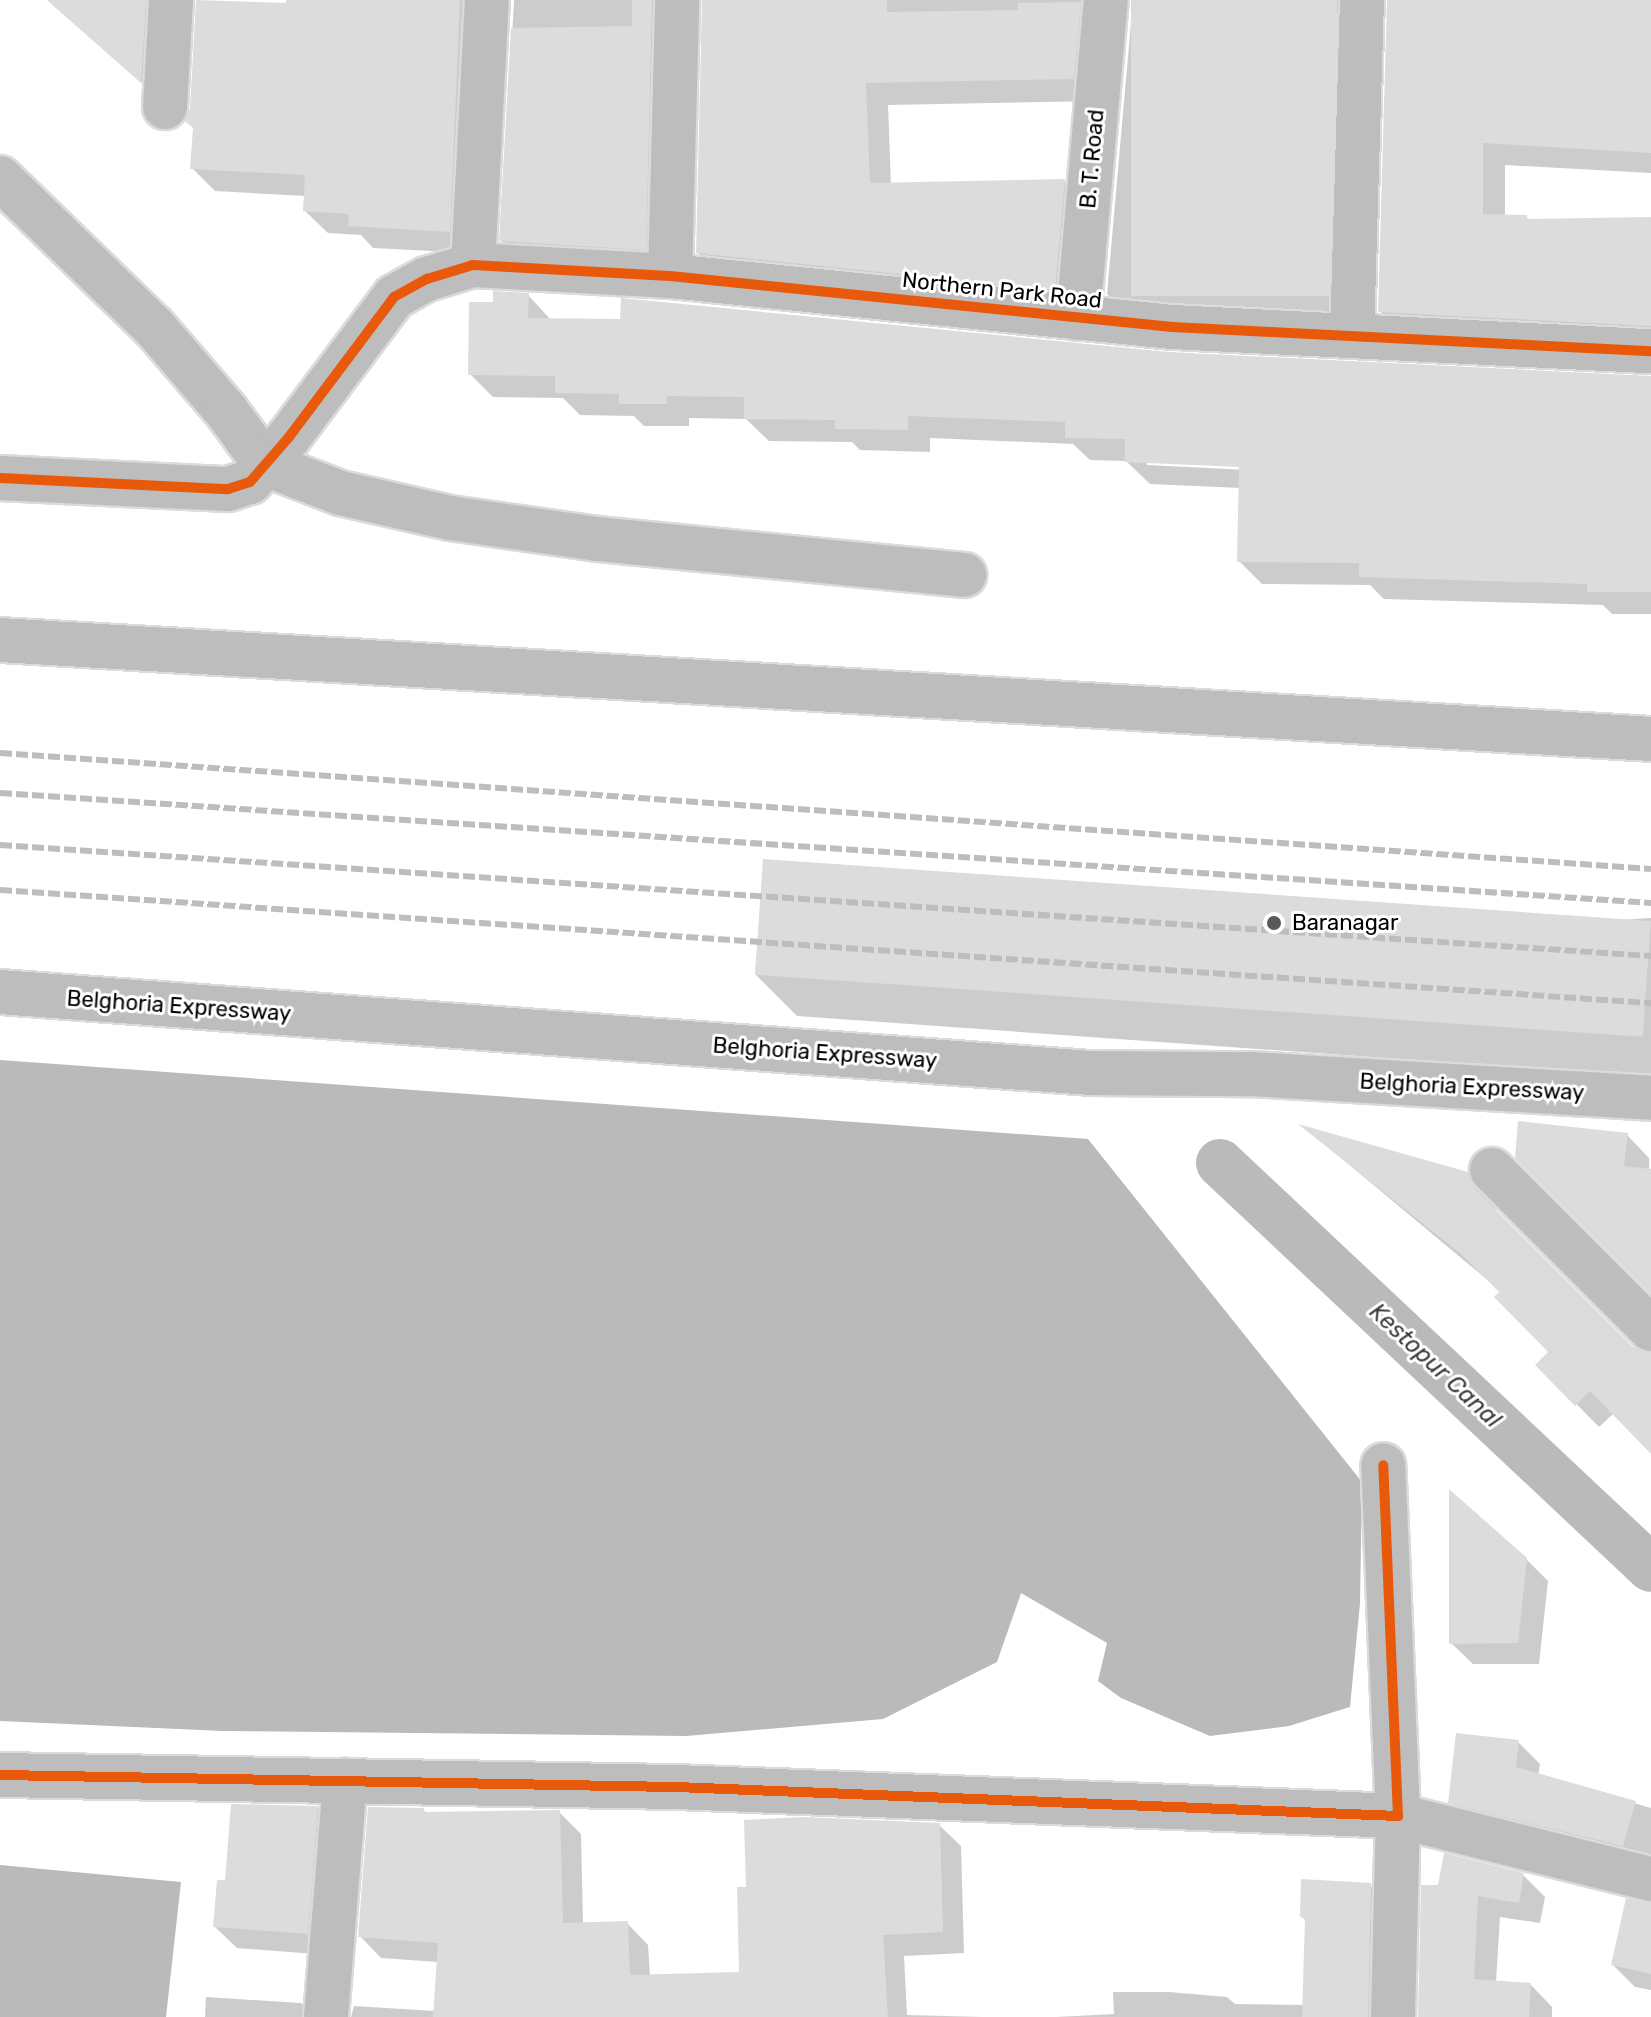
<!DOCTYPE html>
<style>
body{margin:0}
#map{position:relative;width:1651px;height:2017px;overflow:hidden;background:#fff;font-family:Rubik,sans-serif}
div>[style]{position:absolute}
[style*='--x']{left:calc(var(--x)*1px);top:calc(var(--y)*1px);width:calc(var(--w)*1px);rotate:calc(var(--a)*1deg)}
.water>*{inset:0;background:#bababa}
.shadow>*{inset:0;background:#0003}
.canal>*{height:48px;margin:-24px;padding:0 24px;transform-origin:24px;border-radius:24px;background:#bababa}
.building>*{inset:0;background:#dcdcdc;transform-origin:0 0}
.roads{filter:drop-shadow(2px 0 #dbdbdb) drop-shadow(-2px 0 #dbdbdb) drop-shadow(0 2px #dbdbdb) drop-shadow(0 -2px #dbdbdb)}
.minor>*{height:44px;margin:-22px;padding:0 22px;transform-origin:22px;border-radius:22px;background:#bdbdbd}
.motorway>*{height:44px;margin:-22px;padding:0 22px;transform-origin:22px;border-radius:22px;background:#bdbdbd}
.rail>*{height:6px;margin-top:-3px;transform-origin:0;background:repeating-linear-gradient(90deg,#bdbdbd 0 12px,transparent 0 16px)}
.cycleway>*{height:10px;margin:-5px;padding:0 5px;transform-origin:5px;border-radius:5px;background:#e8590c}
.dots>*{width:22px;height:22px;translate:-50% -50%;box-sizing:border-box;border:4px solid #fff;border-radius:50%}
span{translate:-50% -50%;white-space:nowrap;text-align:center;line-height:1.15;-webkit-text-stroke:6px #fff;paint-order:stroke}
.street-label{font-size:22px;color:#000}
.poi-label{font-size:22px;color:#000}
.left{translate:0 -50%;text-align:left}
.water-label{font-size:24px;color:#3e3e3e;font-style:italic}
</style>
<div id="map">
<div class="water">
<div style="clip-path:polygon(0 1060px,1088px 1139px,1362px 1482px,1360px 1603px,1350px 1707px,1289px 1726px,1210px 1736px,1121px 1698px,1098px 1681px,1107px 1643px,1021px 1593px,997px 1662px,883px 1719px,686px 1736px,223px 1731px,0 1721px)"></div>
<div style="clip-path:polygon(0 1865px,181px 1882px,166px 2017px,0 2017px)"></div>
</div>
<div class="shadow">
<div style="clip-path:polygon(48px 0,182px 0,164px 102px,55px 7px)"></div>
<div style="clip-path:polygon(287px 0,499px 0,472px 253px,373px 248px,361px 235px,328px 233px,305px 211px,306px 196px,215px 191px,192px 168px)"></div>
<div style="clip-path:polygon(514px 0,690px 0,668px 271px,524px 263px,501px 241px)"></div>
<div style="clip-path:polygon(704px 0,1118px 0,1096px 101px,888px 105px,891px 185px,1064px 181px,1087px 204px,1077px 312px,720px 276px,698px 253px)"></div>
<div style="clip-path:polygon(1133px 0,1375px 0,1350px 332px,1130px 317px,1107px 294px)"></div>
<div style="clip-path:polygon(1389px 0,1632px 0,1651px 8px,1651px 173px,1505px 165px,1505px 216px,1526px 217px,1530px 221px,1651px 220px,1651px 347px,1403px 334px,1380px 311px)"></div>
<div style="clip-path:polygon(evenodd,528px 295px,551px 320px,1651px 378px,1651px 614px,1612px 614px,1603px 605px,1384px 599px,1370px 585px,1262px 584px,1239px 561px,1241px 488px,1150px 484px,1126px 461px,1090px 460px,1073px 444px,930px 438px,930px 452px,860px 450px,852px 442px,769px 441px,746px 419px,689px 418px,689px 426px,644px 426px,634px 416px,580px 415px,563px 398px,493px 397px,470px 374px,495px 304px,528px 295px,1147px 461px,1249px 466px,1249px 470px,1147px 465px,1147px 461px)"></div>
<div style="clip-path:polygon(1651px 918px,1651px 1077px,797px 1016px,755px 974px)"></div>
<div style="clip-path:polygon(1305px 1128px,1467px 1174px,1490px 1198px,1497px 1213px,1632px 1348px,1651px 1355px,1651px 1451px,1614px 1413px,1599px 1427px,1538px 1365px,1551px 1352px,1502px 1292px)"></div>
<div style="clip-path:polygon(1627px 1135px,1649px 1158px,1651px 1291px,1517px 1157px)"></div>
<div style="clip-path:polygon(1526px 1559px,1548px 1581px,1539px 1664px,1473px 1664px,1451px 1643px)"></div>
<div style="clip-path:polygon(1518px 1742px,1540px 1764px,1538px 1776px,1651px 1808px,1651px 1868px,1472px 1824px,1451px 1802px)"></div>
<div style="clip-path:polygon(317px 1808px,339px 1830px,329px 1955px,237px 1948px,215px 1927px)"></div>
<div style="clip-path:polygon(423px 1810px,428px 1814px,559px 1812px,581px 1834px,583px 1924px,627px 1923px,648px 1945px,650px 1976px,741px 1973px,939px 1825px,961px 1846px,964px 1953px,904px 1956px,907px 2015px,983px 2017px,351px 2017px,354px 2006px,435px 2011px,438px 1962px,381px 1958px,360px 1936px)"></div>
<div style="clip-path:polygon(1523px 1875px,1545px 1897px,1540px 1923px,1500px 1917px,1496px 1982px,1531px 1985px,1552px 2007px,1552px 2017px,1420px 2017px,1423px 1887px)"></div>
<div style="clip-path:polygon(1370px 1885px,1392px 1906px,1390px 2017px,1056px 2017px,1114px 2014px,1113px 1992px,1169px 1992px,1227px 1997px,1235px 2004px,1304px 2005px,1307px 1921px,1302px 1917px)"></div>
<div style="clip-path:polygon(1651px 1904px,1651px 1990px,1635px 1987px,1613px 1965px)"></div>
<div style="clip-path:polygon(206px 1997px,301px 2003px,315px 2017px,205px 2017px)"></div>
</div>
<div class="canal">
<div style="--x:1220;--y:1163;--w:591;--a:43.22"></div>
</div>
<div class="building">
<div style="clip-path:polygon(47px 0,146px 0,141px 83px)"></div>
<div style="clip-path:polygon(196px 0,286px 3px,286px 0,460px 0,450px 232px,348px 226px,349px 214px,303px 211px,305px 175px,190px 169px,193px 128px,185px 121px,190px 108px)"></div>
<div style="clip-path:polygon(632px 0,652px 0,646px 250px,499px 241px,511px 28px,632px 26px)"></div>
<div style="clip-path:polygon(702px 0,887px 0,887px 12px,1018px 10px,1018px 3px,1081px 2px,1074px 79px,866px 83px,870px 183px,1065px 179px,1055px 290px,696px 253px)"></div>
<div style="left:1131px;top:0;width:206px;height:296px"></div>
<div style="clip-path:polygon(1387px 0,1651px 0,1651px 153px,1483px 143px,1483px 214px,1527px 215px,1527px 219px,1651px 217px,1651px 326px,1378px 312px)"></div>
<div style="clip-path:polygon(493px 291px,529px 293px,528px 318px,620px 319px,621px 298px,1169px 352px,1651px 376px,1651px 592px,1587px 592px,1587px 584px,1359px 577px,1359px 563px,1237px 562px,1239px 467px,1125px 462px,1125px 439px,1065px 438px,1065px 422px,908px 416px,908px 430px,835px 429px,835px 420px,744px 419px,744px 397px,667px 396px,667px 404px,619px 404px,619px 394px,555px 393px,555px 376px,468px 375px,469px 302px,493px 302px)"></div>
<div style="left:763px;top:859px;width:890px;height:116px;rotate:4deg"></div>
<div style="clip-path:polygon(1518px 1121px,1628px 1133px,1624px 1166px,1651px 1169px,1651px 1294px,1515px 1158px)"></div>
<div style="clip-path:polygon(1298px 1124px,1468px 1172px,1474px 1188px,1633px 1347px,1651px 1353px,1651px 1454px,1590px 1391px,1575px 1406px,1535px 1365px,1548px 1352px,1494px 1297px,1499px 1292px,1461px 1254px)"></div>
<div style="clip-path:polygon(1449px 1489px,1527px 1558px,1518px 1643px,1449px 1644px)"></div>
<div style="clip-path:polygon(1456px 1733px,1519px 1740px,1516px 1767px,1636px 1801px,1623px 1846px,1448px 1803px)"></div>
<div style="clip-path:polygon(231px 1804px,318px 1806px,308px 1934px,213px 1927px,217px 1880px,225px 1880px)"></div>
<div style="clip-path:polygon(368px 1807px,424px 1808px,424px 1812px,560px 1810px,563px 1923px,628px 1921px,630px 1975px,739px 1972px,737px 1887px,746px 1887px,744px 1820px,804px 1817px,940px 1823px,943px 1932px,883px 1935px,888px 2017px,433px 2017px,438px 1943px,358px 1937px)"></div>
<div style="clip-path:polygon(1444px 1853px,1524px 1873px,1519px 1903px,1478px 1896px,1474px 1979px,1531px 1983px,1529px 2017px,1418px 2017px,1421px 1885px,1438px 1885px)"></div>
<div style="clip-path:polygon(1301px 1879px,1371px 1883px,1368px 2017px,1302px 2017px,1305px 1918px,1300px 1917px)"></div>
<div style="clip-path:polygon(1626px 1898px,1651px 1903px,1651px 1974px,1611px 1965px)"></div>
</div>
<div class="roads">
<div class="minor">
<div style="--x:165;--y:107;--w:107;--a:-86.8"></div>
<div style="--x:0;--y:178;--w:214;--a:44.1"></div>
<div style="--x:154;--y:327;--w:112;--a:49.3"></div>
<div style="--x:227;--y:412;--w:64;--a:53.8"></div>
<div style="--x:265;--y:464;--w:80;--a:21.1"></div>
<div style="--x:340;--y:493;--w:113;--a:12.8"></div>
<div style="--x:450;--y:518;--w:149;--a:8.1"></div>
<div style="--x:598;--y:539;--w:368;--a:5.6"></div>
<div style="--x:473;--y:265;--w:265;--a:-87"></div>
<div style="--x:670;--y:276;--w:276;--a:-88.5"></div>
<div style="--x:1078;--y:318;--w:319;--a:-85"></div>
<div style="--x:1352;--y:336;--w:336;--a:-88.3"></div>
<div style="--x:0;--y:478;--w:228;--a:2.8"></div>
<div style="--x:228;--y:489;--w:23;--a:-18"></div>
<div style="--x:250;--y:482;--w:60;--a:-49.1"></div>
<div style="--x:289;--y:437;--w:175;--a:-53.1"></div>
<div style="--x:394;--y:297;--w:38;--a:-29"></div>
<div style="--x:427;--y:279;--w:48;--a:-16.9"></div>
<div style="--x:473;--y:265;--w:197;--a:3.2"></div>
<div style="--x:670;--y:276;--w:505;--a:5.8"></div>
<div style="--x:1172;--y:327;--w:480;--a:2.9"></div>
<div style="--x:1492;--y:1170;--w:225;--a:45"></div>
<div style="--x:0;--y:1775;--w:676;--a:1.02"></div>
<div style="--x:676;--y:1787;--w:723;--a:2.3"></div>
<div style="--x:1398;--y:1816;--w:351;--a:-92.4"></div>
<div style="--x:326;--y:2017;--w:237;--a:-85.4"></div>
<div style="--x:1393;--y:2017;--w:201;--a:-88.6"></div>
<div style="--x:1398;--y:1816;--w:261;--a:14"></div>
</div>
<div class="motorway">
<div style="--x:0;--y:640;--w:1654;--a:3.43"></div>
<div style="--x:0;--y:992;--w:1092;--a:4.25"></div>
<div style="--x:1089;--y:1073;--w:162;--a:0.4"></div>
<div style="--x:1251;--y:1074;--w:401;--a:3.4"></div>
</div>
</div>
<div class="rail">
<div style="--x:0;--y:753;--w:1655;--a:4.02"></div>
<div style="--x:0;--y:793;--w:1655;--a:3.81"></div>
<div style="--x:0;--y:845;--w:1655;--a:3.85"></div>
<div style="--x:0;--y:890;--w:1655;--a:3.92"></div>
</div>
<div class="cycleway">
<div style="--x:0;--y:478;--w:228;--a:2.8"></div>
<div style="--x:228;--y:489;--w:23;--a:-18"></div>
<div style="--x:250;--y:482;--w:60;--a:-49.1"></div>
<div style="--x:289;--y:437;--w:175;--a:-53.1"></div>
<div style="--x:394;--y:297;--w:38;--a:-29"></div>
<div style="--x:427;--y:279;--w:48;--a:-16.9"></div>
<div style="--x:473;--y:265;--w:197;--a:3.2"></div>
<div style="--x:670;--y:276;--w:505;--a:5.8"></div>
<div style="--x:1172;--y:327;--w:480;--a:2.9"></div>
<div style="--x:0;--y:1775;--w:676;--a:1.02"></div>
<div style="--x:676;--y:1787;--w:723;--a:2.3"></div>
<div style="--x:1398;--y:1816;--w:351;--a:-92.4"></div>
</div>
<div class="dots">
<div style="left:1274px;top:923px;background:#595959"></div>
</div>
<div class="street-label">
<span style="left:1092px;top:159px;rotate:-85deg">B. T. Road</span>
<span style="left:1002px;top:290px;rotate:6deg">Northern Park Road</span>
<span style="left:179px;top:1006px;rotate:4deg">Belghoria Expressway</span>
<span style="left:825px;top:1053px;rotate:4deg">Belghoria Expressway</span>
<span style="left:1472px;top:1087px;rotate:3deg">Belghoria Expressway</span>
</div>
<div class="poi-label">
<span class="left" style="left:1292px;top:923px">Baranagar</span>
</div>
<div class="water-label">
<span style="left:1435px;top:1366px;rotate:43deg">Kestopur Canal</span>
</div>
</div>
